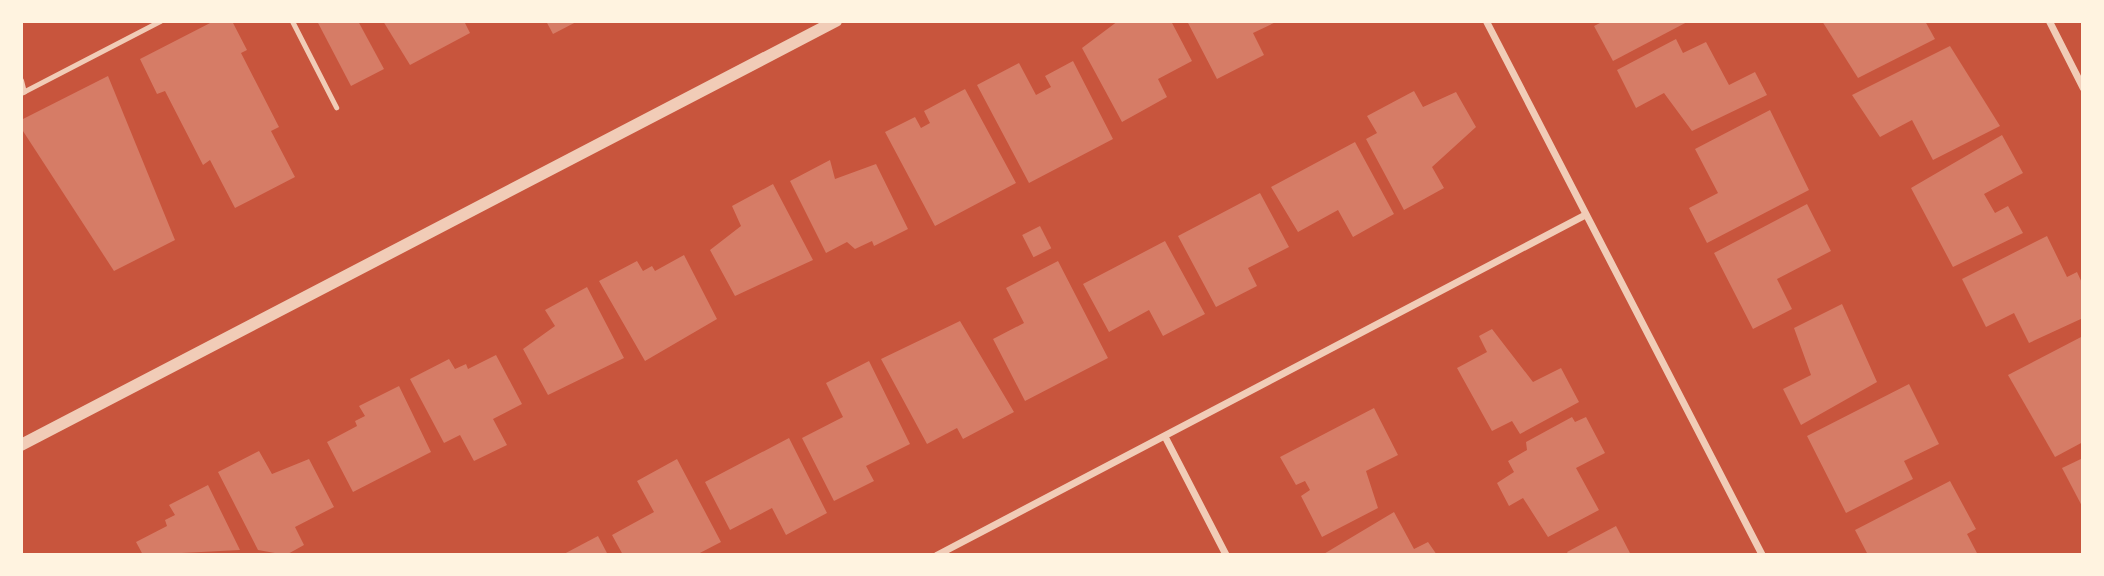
<!DOCTYPE html>
<style>
body{margin:0}
#map{position:relative;width:2104px;height:576px;overflow:hidden;background:#c8553d;font-family:Overpass,sans-serif}
div>[style]{position:absolute}
[style*='--x']{left:calc(var(--x)*1px);top:calc(var(--y)*1px);width:calc(var(--w)*1px);rotate:calc(var(--a)*1deg)}
.building>*{inset:0;background:#d67c66;transform-origin:0 0}
.service>*{height:5px;margin:-2.5px;padding:0 2.5px;transform-origin:2.5px;border-radius:2.5px;background:#f1ccb7}
.minor>*{height:7px;margin:-3.5px;padding:0 3.5px;transform-origin:3.5px;border-radius:3.5px;background:#f1ccb7}
.tertiary>*{height:12px;margin:-6px;padding:0 6px;transform-origin:6px;border-radius:6px;background:#f1ccb7}
span{translate:-50% -50%;white-space:nowrap;text-align:center;line-height:1.15;-webkit-text-stroke:6px #fff3e0;paint-order:stroke}
.frame{position:absolute;inset:0;border:23px solid #fff3e0;pointer-events:none}
</style>
<div id="map">
<div class="building">
<div style="clip-path:polygon(214px 21px,232px 21px,247px 50px,241px 53px,279px 127px,271px 131px,295px 177px,235px 208px,210px 160px,203px 165px,165px 91px,157px 94px,140px 59px)"></div>
<div style="clip-path:polygon(317px 21px,358px 21px,384px 69px,351px 86px)"></div>
<div style="clip-path:polygon(383px 21px,464px 21px,470px 33px,410px 65px)"></div>
<div style="clip-path:polygon(546px 21px,578px 21px,553px 34px)"></div>
<div style="clip-path:polygon(1118px 21px,1171px 21px,1192px 61px,1158px 79px,1167px 97px,1122px 122px,1082px 48px)"></div>
<div style="clip-path:polygon(1187px 21px,1278px 21px,1253px 33px,1264px 55px,1217px 79px)"></div>
<div style="clip-path:polygon(1604px 21px,1689px 21px,1613px 61px,1594px 26px)"></div>
<div style="clip-path:polygon(1822px 21px,1925px 21px,1935px 39px,1858px 78px)"></div>
<div style="clip-path:polygon(1676px 39px,1683px 53px,1706px 42px,1729px 85px,1755px 72px,1767px 95px,1692px 131px,1664px 93px,1636px 108px,1617px 70px)"></div>
<div style="clip-path:polygon(1950px 46px,2000px 126px,1933px 160px,1912px 120px,1880px 137px,1852px 95px)"></div>
<div style="clip-path:polygon(1073px 61px,1113px 139px,1029px 183px,977px 85px,1019px 63px,1036px 95px,1051px 87px,1045px 76px)"></div>
<div style="clip-path:polygon(108px 76px,175px 240px,114px 271px,21px 128px,21px 120px)"></div>
<div style="clip-path:polygon(965px 89px,1016px 183px,935px 226px,885px 132px,915px 117px,921px 128px,930px 123px,924px 111px)"></div>
<div style="clip-path:polygon(1414px 91px,1423px 107px,1456px 92px,1476px 127px,1432px 167px,1444px 188px,1404px 210px,1366px 139px,1377px 133px,1367px 116px)"></div>
<div style="clip-path:polygon(1770px 110px,1809px 190px,1707px 243px,1689px 208px,1718px 193px,1695px 149px)"></div>
<div style="clip-path:polygon(2002px 135px,2023px 173px,1984px 194px,1995px 213px,2008px 206px,2023px 233px,1953px 267px,1911px 188px)"></div>
<div style="clip-path:polygon(1355px 142px,1394px 214px,1353px 237px,1338px 210px,1298px 232px,1271px 187px)"></div>
<div style="clip-path:polygon(830px 160px,835px 179px,876px 164px,908px 229px,874px 246px,872px 241px,855px 249px,847px 242px,826px 253px,790px 181px)"></div>
<div style="clip-path:polygon(773px 184px,813px 260px,735px 296px,710px 250px,741px 226px,732px 206px)"></div>
<div style="clip-path:polygon(1260px 193px,1289px 247px,1248px 268px,1257px 286px,1216px 307px,1178px 236px)"></div>
<div style="clip-path:polygon(1807px 204px,1831px 251px,1777px 279px,1792px 309px,1753px 329px,1714px 253px)"></div>
<div style="left:1040px;top:226px;width:25px;height:20px;rotate:63deg"></div>
<div style="clip-path:polygon(2047px 236px,2067px 277px,2077px 272px,2083px 285px,2083px 318px,2029px 343px,2014px 313px,1986px 327px,1962px 279px)"></div>
<div style="clip-path:polygon(1165px 241px,1205px 314px,1163px 336px,1149px 310px,1109px 332px,1083px 284px)"></div>
<div style="clip-path:polygon(684px 255px,717px 319px,645px 361px,599px 281px,637px 261px,643px 271px,652px 266px,655px 271px)"></div>
<div style="clip-path:polygon(1058px 261px,1108px 358px,1025px 401px,993px 339px,1024px 323px,1006px 288px)"></div>
<div style="clip-path:polygon(587px 287px,624px 358px,548px 395px,523px 349px,555px 326px,545px 310px)"></div>
<div style="clip-path:polygon(1842px 304px,1877px 382px,1801px 425px,1783px 389px,1811px 375px,1794px 328px)"></div>
<div style="clip-path:polygon(960px 321px,1014px 412px,963px 439px,957px 428px,927px 444px,881px 359px)"></div>
<div style="clip-path:polygon(1492px 329px,1533px 382px,1561px 368px,1579px 402px,1520px 434px,1512px 421px,1492px 431px,1457px 368px,1487px 352px,1479px 336px)"></div>
<div style="clip-path:polygon(2083px 336px,2083px 442px,2055px 457px,2008px 375px)"></div>
<div style="clip-path:polygon(496px 355px,522px 404px,493px 419px,507px 445px,474px 461px,460px 435px,444px 443px,410px 379px,449px 359px,455px 369px,466px 364px,468px 369px)"></div>
<div style="clip-path:polygon(869px 361px,910px 444px,866px 466px,874px 481px,834px 501px,802px 438px,843px 417px,826px 383px)"></div>
<div style="clip-path:polygon(1909px 384px,1939px 444px,1904px 461px,1913px 479px,1846px 513px,1807px 436px)"></div>
<div style="clip-path:polygon(399px 386px,431px 452px,353px 492px,327px 442px,357px 426px,355px 421px,365px 416px,359px 406px)"></div>
<div style="clip-path:polygon(1374px 408px,1398px 455px,1366px 471px,1378px 508px,1322px 537px,1301px 496px,1310px 490px,1305px 481px,1296px 485px,1280px 457px)"></div>
<div style="clip-path:polygon(1572px 417px,1575px 422px,1586px 417px,1605px 453px,1576px 468px,1599px 510px,1548px 537px,1523px 498px,1509px 506px,1497px 483px,1514px 472px,1508px 461px,1527px 450px,1526px 442px)"></div>
<div style="clip-path:polygon(789px 438px,827px 513px,786px 535px,772px 508px,730px 530px,705px 482px)"></div>
<div style="clip-path:polygon(259px 451px,272px 474px,309px 459px,334px 507px,295px 527px,304px 545px,286px 555px,258px 550px,218px 472px)"></div>
<div style="clip-path:polygon(2083px 458px,2083px 508px,2062px 468px)"></div>
<div style="clip-path:polygon(677px 459px,721px 542px,696px 555px,623px 555px,612px 535px,654px 512px,637px 481px)"></div>
<div style="clip-path:polygon(1950px 481px,1976px 529px,1967px 534px,1978px 555px,1868px 555px,1855px 530px)"></div>
<div style="clip-path:polygon(208px 485px,240px 550px,143px 555px,136px 542px,167px 526px,165px 520px,175px 515px,169px 505px)"></div>
<div style="clip-path:polygon(1394px 512px,1414px 549px,1428px 542px,1437px 555px,1322px 555px)"></div>
<div style="clip-path:polygon(1616px 526px,1631px 555px,1569px 555px,1567px 552px)"></div>
<div style="clip-path:polygon(598px 536px,608px 555px,562px 555px)"></div>
</div>
<div class="service">
<div style="--x:292;--y:21;--w:97;--a:62.9"></div>
<div style="--x:21;--y:80;--w:12;--a:76"></div>
<div style="--x:21;--y:93;--w:157;--a:-27.4"></div>
</div>
<div class="minor">
<div style="--x:1486;--y:21;--w:601;--a:62.67"></div>
<div style="--x:2049;--y:21;--w:75;--a:63.1"></div>
<div style="--x:1166;--y:439;--w:131;--a:62.7"></div>
<div style="--x:936;--y:555;--w:732;--a:-27.69"></div>
</div>
<div class="tertiary">
<div style="--x:21;--y:445;--w:919;--a:-27.49"></div>
</div>
<div class="frame"></div>
</div>
